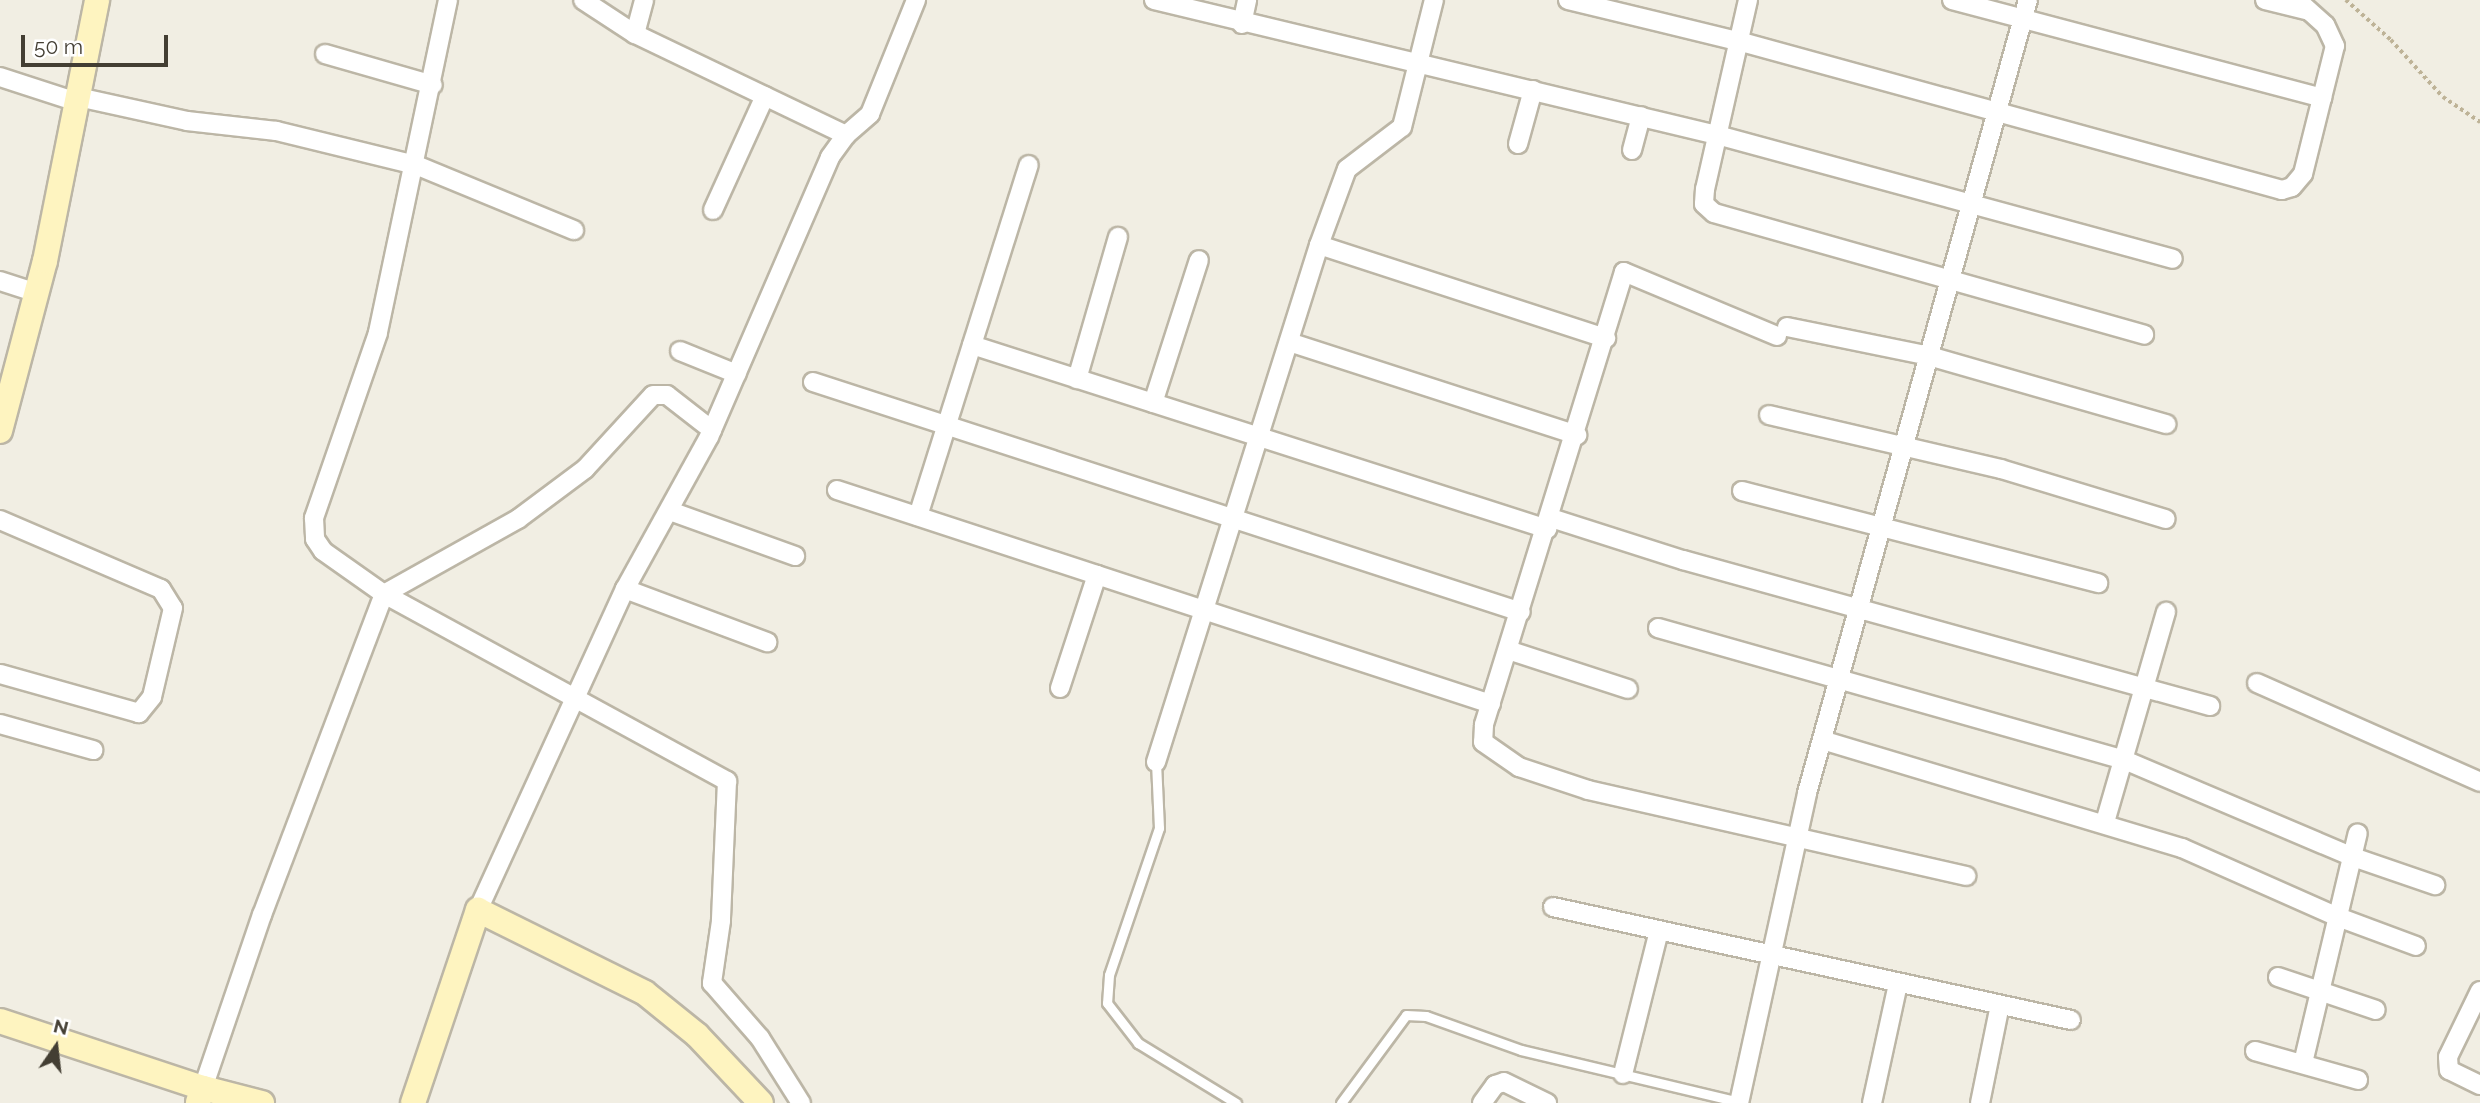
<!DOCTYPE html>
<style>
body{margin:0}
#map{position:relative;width:2480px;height:1103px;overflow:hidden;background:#f1eee3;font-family:Raleway,sans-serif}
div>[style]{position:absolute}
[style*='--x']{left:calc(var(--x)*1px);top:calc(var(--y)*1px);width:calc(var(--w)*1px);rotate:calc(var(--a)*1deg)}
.path>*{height:3.5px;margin-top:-1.75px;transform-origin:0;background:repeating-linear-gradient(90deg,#beb397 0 3.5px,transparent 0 7px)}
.roads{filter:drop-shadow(2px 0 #bcb6a6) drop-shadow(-2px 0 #bcb6a6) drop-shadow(0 2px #bcb6a6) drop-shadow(0 -2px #bcb6a6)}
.lane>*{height:9px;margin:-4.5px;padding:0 4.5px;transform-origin:4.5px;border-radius:4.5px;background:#fff}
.street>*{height:18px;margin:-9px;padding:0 9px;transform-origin:9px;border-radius:9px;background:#fff}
.secondary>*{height:24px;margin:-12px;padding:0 12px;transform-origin:12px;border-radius:12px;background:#fef4c0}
span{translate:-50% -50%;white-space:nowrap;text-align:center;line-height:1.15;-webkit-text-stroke:5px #fff;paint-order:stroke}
.north{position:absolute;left:21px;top:1012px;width:70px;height:70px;-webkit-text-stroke:5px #fff;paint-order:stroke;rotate:14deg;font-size:19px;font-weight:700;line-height:28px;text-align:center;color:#433e33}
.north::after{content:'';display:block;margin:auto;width:24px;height:32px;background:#433e33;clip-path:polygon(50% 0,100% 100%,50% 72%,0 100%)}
.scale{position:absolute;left:21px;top:35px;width:147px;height:32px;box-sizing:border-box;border:4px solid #433e33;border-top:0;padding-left:9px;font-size:21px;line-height:24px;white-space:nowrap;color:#433e33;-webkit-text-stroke:5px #fff;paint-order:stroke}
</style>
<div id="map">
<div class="path">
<div style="--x:2346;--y:0;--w:60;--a:41.6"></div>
<div style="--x:2391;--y:40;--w:77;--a:47.6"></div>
<div style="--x:2443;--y:97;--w:45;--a:34"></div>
</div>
<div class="roads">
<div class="lane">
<div style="--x:1156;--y:762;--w:66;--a:87.4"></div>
<div style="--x:1159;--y:828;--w:155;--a:108.8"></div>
<div style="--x:1109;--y:975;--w:28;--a:94"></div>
<div style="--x:1107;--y:1003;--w:51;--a:52.2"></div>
<div style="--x:1138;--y:1043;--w:115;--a:31.5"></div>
<div style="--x:1341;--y:1103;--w:109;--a:-53.5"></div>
<div style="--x:1406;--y:1015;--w:20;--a:3"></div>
<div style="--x:1426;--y:1016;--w:101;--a:19.7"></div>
<div style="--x:1521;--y:1050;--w:224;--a:13.4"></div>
</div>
<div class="street">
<div style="--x:448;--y:0;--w:340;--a:101.9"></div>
<div style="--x:378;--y:333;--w:196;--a:109.1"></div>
<div style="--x:314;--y:518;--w:21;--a:87"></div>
<div style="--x:315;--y:539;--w:14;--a:56"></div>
<div style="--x:323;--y:551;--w:75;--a:35.2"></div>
<div style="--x:384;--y:594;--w:391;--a:28.6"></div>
<div style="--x:727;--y:781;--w:140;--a:92.5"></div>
<div style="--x:721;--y:921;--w:63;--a:98.3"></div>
<div style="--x:712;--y:983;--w:73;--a:48.9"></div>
<div style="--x:760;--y:1038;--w:77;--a:57.8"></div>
<div style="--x:1154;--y:0;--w:583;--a:13.49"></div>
<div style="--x:1721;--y:136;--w:468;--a:15.2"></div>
<div style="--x:1568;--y:0;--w:175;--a:13.6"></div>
<div style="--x:1738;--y:41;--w:564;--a:15.32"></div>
<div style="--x:2282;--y:190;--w:10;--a:-17"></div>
<div style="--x:2292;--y:187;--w:17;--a:-50"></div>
<div style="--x:2303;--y:174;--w:132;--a:-76"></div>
<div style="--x:2335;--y:46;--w:23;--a:-115"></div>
<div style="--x:2325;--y:25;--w:38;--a:-138"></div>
<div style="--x:1748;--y:0;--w:194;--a:102.8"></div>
<div style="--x:1705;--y:189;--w:15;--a:94"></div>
<div style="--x:1704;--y:204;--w:13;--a:42"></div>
<div style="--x:1714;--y:213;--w:447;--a:15.8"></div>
<div style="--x:1952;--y:0;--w:383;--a:14.8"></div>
<div style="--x:2265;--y:0;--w:45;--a:14"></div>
<div style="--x:1242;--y:24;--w:25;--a:-78"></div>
<div style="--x:635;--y:34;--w:35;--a:-75"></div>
<div style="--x:325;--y:54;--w:112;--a:16"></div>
<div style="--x:0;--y:77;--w:81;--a:18"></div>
<div style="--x:78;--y:97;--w:112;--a:12.4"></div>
<div style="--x:187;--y:121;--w:90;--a:6.4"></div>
<div style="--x:276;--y:131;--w:144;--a:13.7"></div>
<div style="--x:416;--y:165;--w:171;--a:22.4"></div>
<div style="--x:846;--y:135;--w:32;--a:-41"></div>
<div style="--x:870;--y:114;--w:123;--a:-68"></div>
<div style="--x:1518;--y:144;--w:56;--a:-74.5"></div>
<div style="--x:1632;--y:150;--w:35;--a:-75"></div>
<div style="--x:713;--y:210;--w:125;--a:-65.5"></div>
<div style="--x:1319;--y:245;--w:302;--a:18"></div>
<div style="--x:0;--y:281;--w:39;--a:18"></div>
<div style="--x:1787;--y:327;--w:145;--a:11.5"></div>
<div style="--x:1929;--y:356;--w:247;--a:16"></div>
<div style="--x:1777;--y:336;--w:166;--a:-157.3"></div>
<div style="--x:1624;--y:272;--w:474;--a:107.2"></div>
<div style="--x:1484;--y:725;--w:17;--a:93"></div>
<div style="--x:1483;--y:742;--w:44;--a:34.8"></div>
<div style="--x:1519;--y:767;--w:73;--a:18.4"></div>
<div style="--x:1588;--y:790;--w:388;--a:12.8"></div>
<div style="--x:1289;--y:342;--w:303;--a:17.9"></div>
<div style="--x:972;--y:345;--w:604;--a:17.74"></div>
<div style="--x:680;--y:351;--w:61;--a:22"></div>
<div style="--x:1077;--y:379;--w:148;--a:-73.9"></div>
<div style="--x:813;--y:382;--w:744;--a:18"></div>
<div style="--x:1153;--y:403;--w:150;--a:-72.2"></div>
<div style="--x:1769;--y:415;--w:238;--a:13.1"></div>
<div style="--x:2001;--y:469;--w:172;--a:16.9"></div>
<div style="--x:837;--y:490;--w:688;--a:18.12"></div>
<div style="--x:1742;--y:491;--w:368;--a:14.5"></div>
<div style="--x:670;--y:511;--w:133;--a:19.8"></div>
<div style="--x:918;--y:516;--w:368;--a:-72.5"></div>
<div style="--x:1551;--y:518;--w:139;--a:17.7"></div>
<div style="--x:1683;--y:560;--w:547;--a:15.48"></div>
<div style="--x:0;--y:520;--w:175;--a:23.2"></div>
<div style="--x:161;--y:589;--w:22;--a:58"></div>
<div style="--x:173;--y:608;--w:91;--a:103.3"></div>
<div style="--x:152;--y:697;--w:21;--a:129"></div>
<div style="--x:139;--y:713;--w:144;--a:-164.3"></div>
<div style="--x:625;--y:589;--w:152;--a:20.5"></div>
<div style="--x:1658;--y:628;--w:482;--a:15.8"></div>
<div style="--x:2122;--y:759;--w:251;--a:23"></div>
<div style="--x:2353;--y:857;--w:87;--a:18.9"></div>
<div style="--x:1508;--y:650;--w:126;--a:18"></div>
<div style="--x:2257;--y:683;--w:244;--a:23.9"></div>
<div style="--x:1060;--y:688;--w:119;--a:-71.9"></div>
<div style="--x:0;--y:724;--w:97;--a:15.6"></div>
<div style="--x:1822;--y:740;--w:376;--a:16.7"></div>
<div style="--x:2182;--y:848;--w:171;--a:23.9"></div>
<div style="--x:2338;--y:917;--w:83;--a:20.4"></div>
<div style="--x:1156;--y:762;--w:542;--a:-72.5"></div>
<div style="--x:1319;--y:245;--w:81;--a:-69.8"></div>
<div style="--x:1347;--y:169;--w:69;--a:-37.4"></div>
<div style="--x:1402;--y:127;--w:131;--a:-75.9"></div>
<div style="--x:2105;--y:822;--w:219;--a:-73.8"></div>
<div style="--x:1553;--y:907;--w:530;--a:12.31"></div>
<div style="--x:478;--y:910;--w:353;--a:-65.4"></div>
<div style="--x:625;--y:589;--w:174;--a:-61.1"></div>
<div style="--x:709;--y:437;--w:305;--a:-66.6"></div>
<div style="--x:830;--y:157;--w:27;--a:-54"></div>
<div style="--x:846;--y:135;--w:234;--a:-154.4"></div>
<div style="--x:635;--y:34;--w:62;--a:-146.8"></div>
<div style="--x:2278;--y:977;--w:103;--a:18.6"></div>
<div style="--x:2480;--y:991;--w:73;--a:115.9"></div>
<div style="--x:2448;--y:1057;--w:13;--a:86"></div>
<div style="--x:2449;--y:1070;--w:34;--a:26"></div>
<div style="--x:2255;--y:1051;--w:107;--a:15.7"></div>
<div style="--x:2303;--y:1063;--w:236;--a:-76.6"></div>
<div style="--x:1623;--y:1074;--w:147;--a:-75.9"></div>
<div style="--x:203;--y:1088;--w:183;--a:-71.2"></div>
<div style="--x:262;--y:915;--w:343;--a:-69.2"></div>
<div style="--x:384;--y:594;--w:154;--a:-29.2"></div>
<div style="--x:518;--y:519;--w:84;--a:-36.7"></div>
<div style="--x:585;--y:469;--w:100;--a:-47.4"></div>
<div style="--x:653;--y:395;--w:14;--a:0"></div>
<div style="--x:667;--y:395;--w:57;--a:37.9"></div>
<div style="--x:1482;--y:1103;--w:22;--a:-54"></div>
<div style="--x:1495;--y:1085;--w:9;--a:-18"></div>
<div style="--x:1504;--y:1082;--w:48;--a:26"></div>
<div style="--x:1739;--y:1103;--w:317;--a:-77.6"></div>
<div style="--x:1807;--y:793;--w:823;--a:-74.43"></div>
<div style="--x:1872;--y:1103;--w:122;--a:-77.7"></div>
<div style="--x:1980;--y:1103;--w:100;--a:-78.5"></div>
</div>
<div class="secondary">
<div style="--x:0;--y:431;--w:176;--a:-75.2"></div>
<div style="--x:45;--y:261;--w:266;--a:-78.7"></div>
<div style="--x:0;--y:1021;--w:214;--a:18.3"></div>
<div style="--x:198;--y:1102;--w:15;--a:-70"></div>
<div style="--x:203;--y:1088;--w:61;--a:14.3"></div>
<div style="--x:413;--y:1103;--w:204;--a:-71.4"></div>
<div style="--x:478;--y:910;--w:186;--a:26.4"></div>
<div style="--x:645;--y:993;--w:67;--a:38.9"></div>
<div style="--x:697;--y:1035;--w:93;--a:46.7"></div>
</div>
</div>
<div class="north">N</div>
<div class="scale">50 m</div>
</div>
